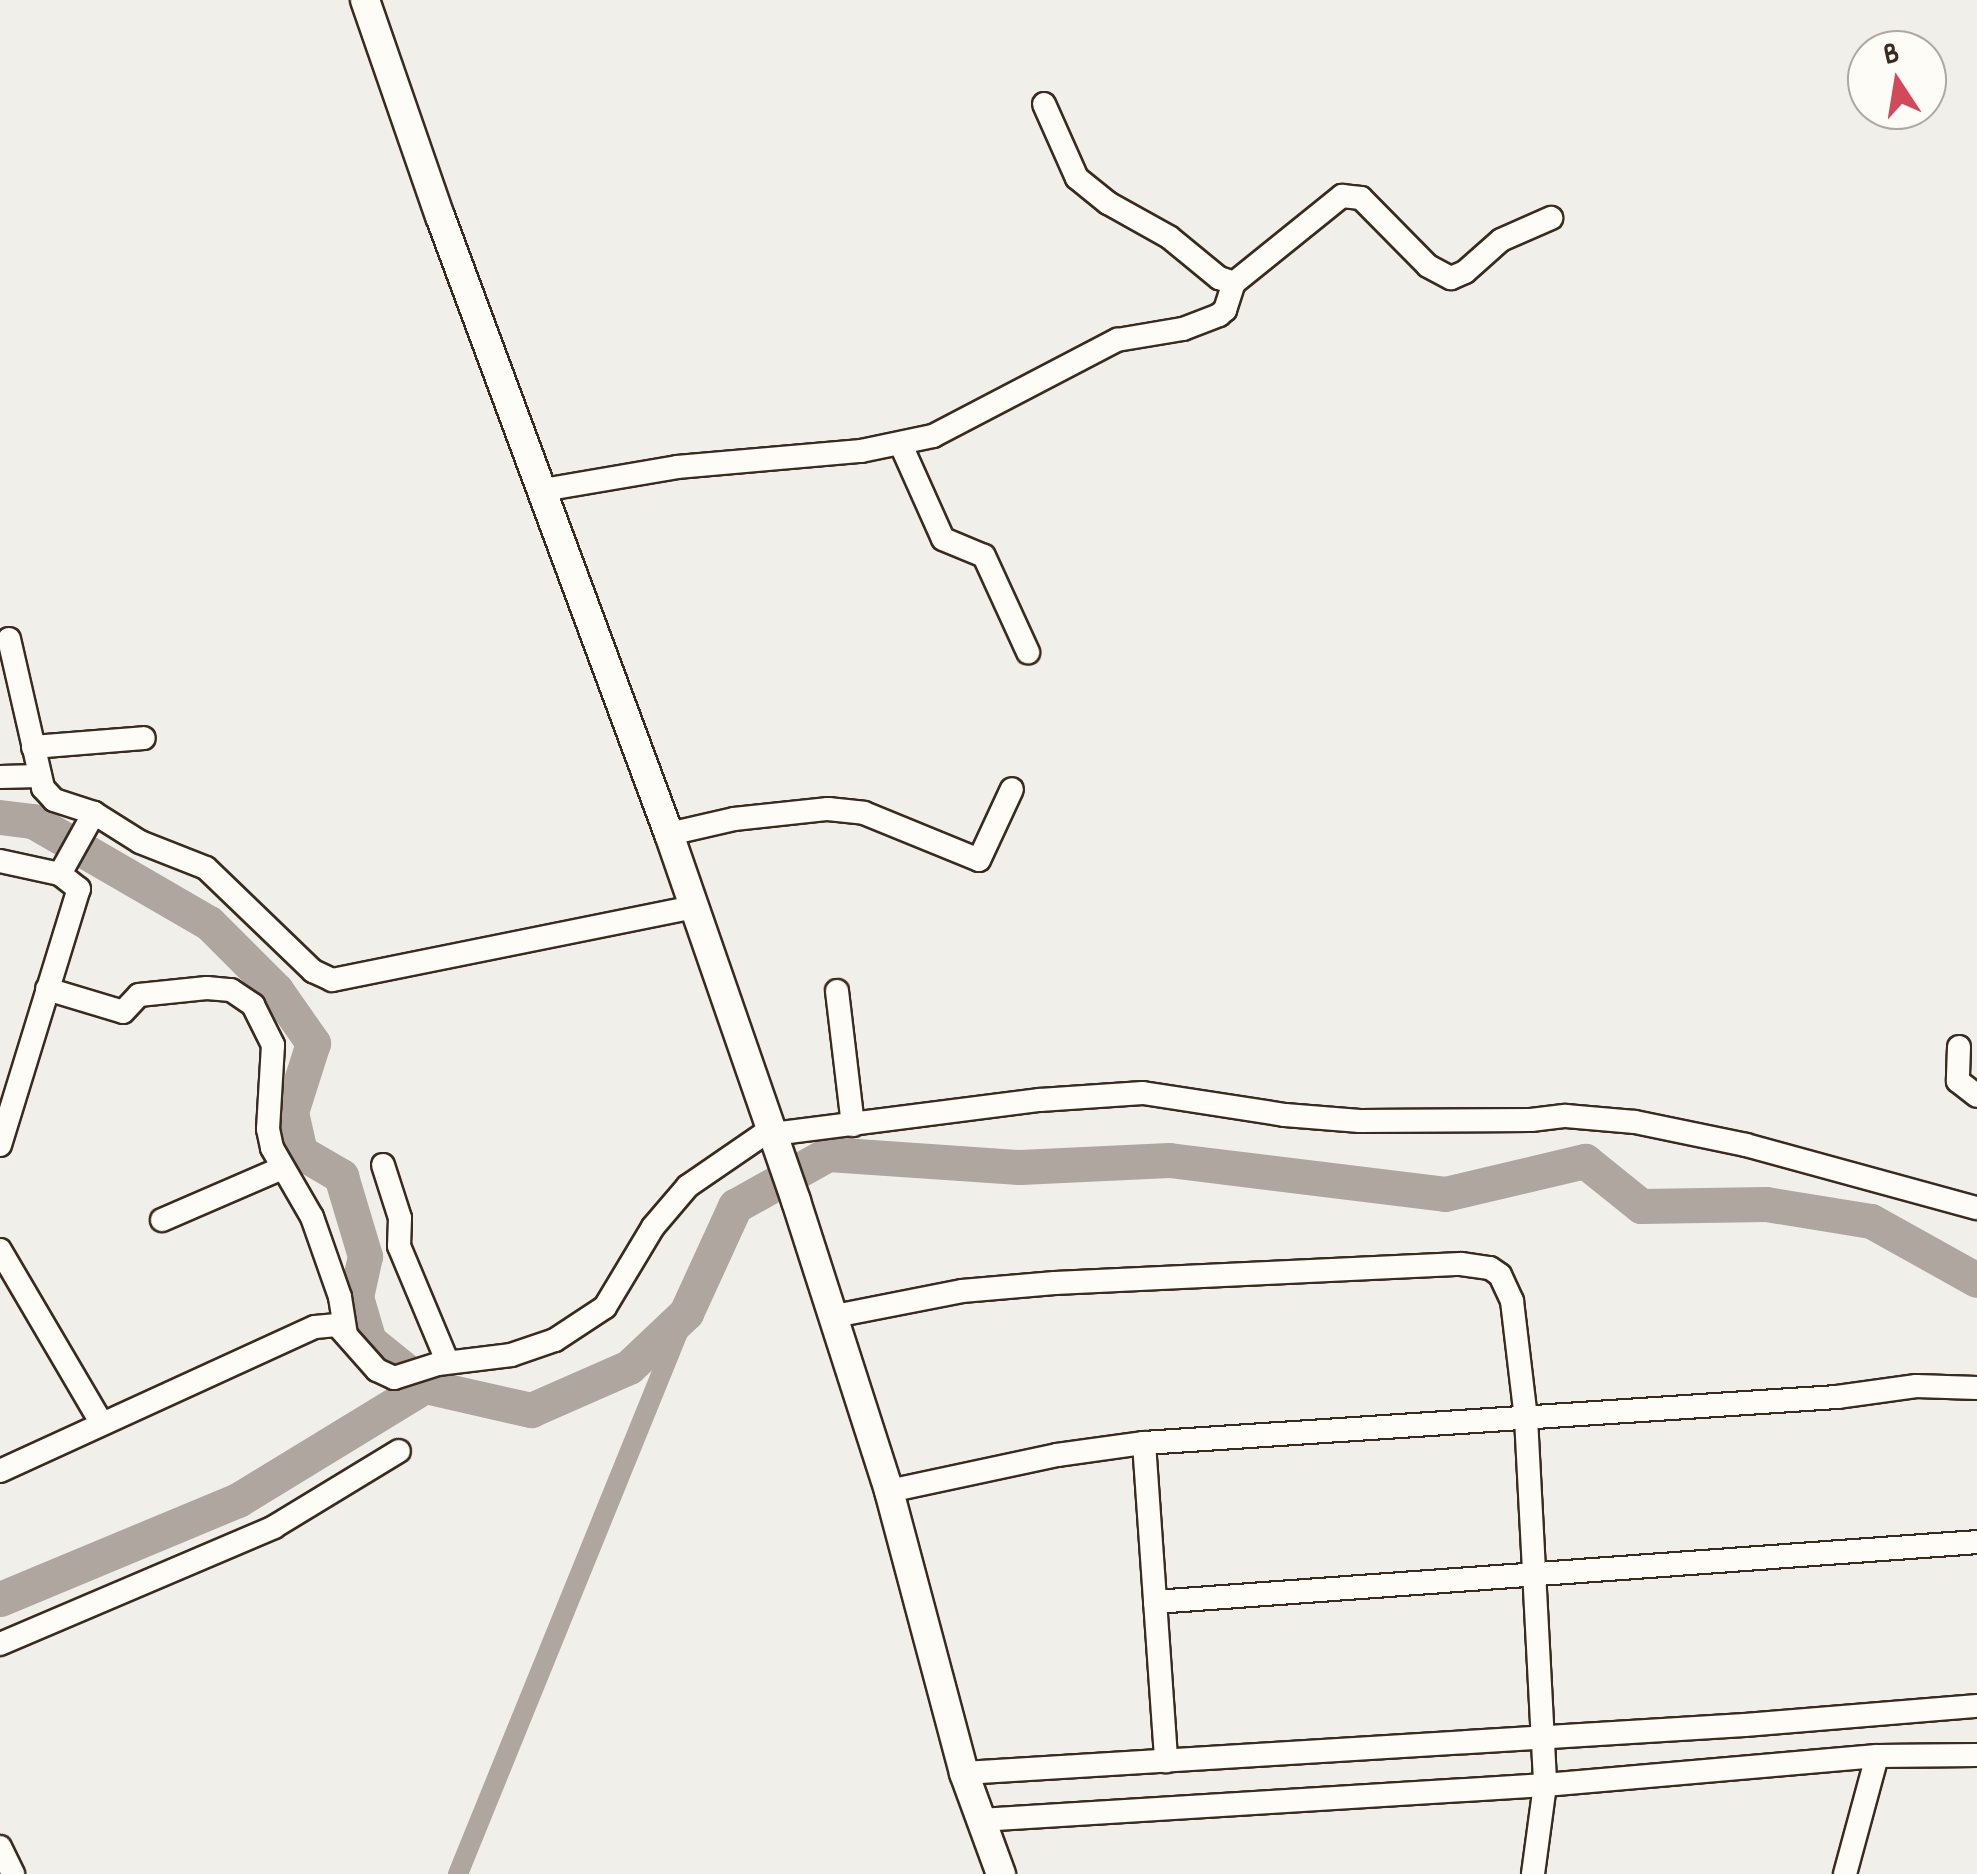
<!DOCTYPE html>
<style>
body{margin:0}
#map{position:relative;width:1977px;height:1874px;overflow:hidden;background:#f1efea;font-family:"Patrick Hand",sans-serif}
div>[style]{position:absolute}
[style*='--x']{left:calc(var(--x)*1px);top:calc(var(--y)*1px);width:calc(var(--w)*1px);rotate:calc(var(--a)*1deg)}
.canal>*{height:20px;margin:-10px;padding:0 10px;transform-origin:10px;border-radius:10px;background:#aea69f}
.river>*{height:35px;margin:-17.5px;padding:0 17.5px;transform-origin:17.5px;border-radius:17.5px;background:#aea69f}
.roads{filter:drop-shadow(2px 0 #3b2a1e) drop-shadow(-2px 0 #3b2a1e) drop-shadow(0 2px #3b2a1e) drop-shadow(0 -2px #3b2a1e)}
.minor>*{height:22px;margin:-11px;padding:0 11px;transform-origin:11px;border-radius:11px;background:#fdfcf7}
.tertiary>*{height:28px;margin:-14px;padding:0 14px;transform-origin:14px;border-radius:14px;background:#fdfcf7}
span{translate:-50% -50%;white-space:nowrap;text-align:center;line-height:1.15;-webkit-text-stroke:8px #fdfcf7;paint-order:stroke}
.north{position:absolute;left:1847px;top:30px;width:100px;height:100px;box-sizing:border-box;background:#fdfcf7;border:2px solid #afa8a0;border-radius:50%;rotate:348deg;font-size:28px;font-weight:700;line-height:40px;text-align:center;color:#3b2a1e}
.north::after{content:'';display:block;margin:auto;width:35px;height:45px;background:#d1495b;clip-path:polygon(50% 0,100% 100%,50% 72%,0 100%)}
</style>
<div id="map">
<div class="canal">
<div style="--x:458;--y:1874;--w:606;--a:-67.88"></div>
</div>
<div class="river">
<div style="--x:0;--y:817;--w:33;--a:7"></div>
<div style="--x:33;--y:821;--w:203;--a:30.1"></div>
<div style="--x:209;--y:923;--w:95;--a:45"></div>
<div style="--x:276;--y:990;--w:65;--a:55.1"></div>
<div style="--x:313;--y:1043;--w:72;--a:107.7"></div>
<div style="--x:291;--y:1112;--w:41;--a:77.3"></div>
<div style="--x:300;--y:1152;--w:48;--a:30.3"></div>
<div style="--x:341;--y:1176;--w:84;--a:73.3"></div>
<div style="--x:365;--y:1256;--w:42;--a:102.4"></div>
<div style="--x:356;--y:1297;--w:46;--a:73.5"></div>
<div style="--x:369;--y:1341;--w:72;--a:38.8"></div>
<div style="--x:425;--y:1386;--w:109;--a:12.8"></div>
<div style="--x:531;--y:1410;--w:107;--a:-23.7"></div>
<div style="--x:629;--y:1367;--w:79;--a:-43.5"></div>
<div style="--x:686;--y:1313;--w:118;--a:-65.4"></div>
<div style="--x:735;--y:1206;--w:107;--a:-29.2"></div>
<div style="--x:828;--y:1154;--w:192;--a:3.9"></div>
<div style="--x:1020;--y:1167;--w:149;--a:-2.7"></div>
<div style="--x:1169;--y:1160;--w:278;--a:7"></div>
<div style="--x:1445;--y:1194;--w:144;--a:-13.3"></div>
<div style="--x:1585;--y:1161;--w:72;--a:38.8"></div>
<div style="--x:1641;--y:1206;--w:125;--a:-0.9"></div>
<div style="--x:1766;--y:1204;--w:106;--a:9.2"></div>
<div style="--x:1871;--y:1221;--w:121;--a:29.1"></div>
<div style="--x:0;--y:1599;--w:258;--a:-22.6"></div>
<div style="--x:238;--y:1500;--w:219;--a:-31.4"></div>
</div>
<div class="roads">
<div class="minor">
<div style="--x:1044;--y:104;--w:81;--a:66"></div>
<div style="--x:1077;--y:178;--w:40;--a:39"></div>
<div style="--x:1108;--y:203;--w:70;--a:29.1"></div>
<div style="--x:1169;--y:237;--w:65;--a:39.4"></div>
<div style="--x:1219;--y:278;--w:16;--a:18"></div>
<div style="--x:901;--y:445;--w:103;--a:65.9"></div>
<div style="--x:943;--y:539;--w:44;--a:22.5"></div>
<div style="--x:984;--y:556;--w:106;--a:65.4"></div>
<div style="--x:543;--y:490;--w:136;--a:-9.7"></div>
<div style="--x:677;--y:467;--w:185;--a:-5"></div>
<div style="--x:861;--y:451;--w:74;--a:-11.8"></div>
<div style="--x:933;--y:436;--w:208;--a:-27.6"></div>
<div style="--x:1117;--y:340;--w:67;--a:-9.5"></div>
<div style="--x:1183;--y:329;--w:39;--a:-21"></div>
<div style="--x:1219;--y:315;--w:8;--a:-40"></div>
<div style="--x:1225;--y:310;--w:28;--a:-72"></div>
<div style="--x:1234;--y:283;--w:139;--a:-38.9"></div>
<div style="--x:1342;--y:196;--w:19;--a:6"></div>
<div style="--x:1361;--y:198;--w:95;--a:45.4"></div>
<div style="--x:1428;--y:266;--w:26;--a:28"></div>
<div style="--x:1451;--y:278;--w:15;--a:-23"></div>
<div style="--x:1465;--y:272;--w:48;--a:-41.6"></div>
<div style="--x:1501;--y:240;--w:55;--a:-23.7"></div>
<div style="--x:9;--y:639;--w:153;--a:77.1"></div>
<div style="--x:43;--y:788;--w:16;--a:47"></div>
<div style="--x:54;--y:800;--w:42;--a:18"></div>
<div style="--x:33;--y:747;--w:111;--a:-4.6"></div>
<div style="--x:0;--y:777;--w:40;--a:-1.4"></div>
<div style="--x:669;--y:834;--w:67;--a:-13"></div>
<div style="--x:734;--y:819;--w:95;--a:-6.1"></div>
<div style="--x:828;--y:809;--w:36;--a:6"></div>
<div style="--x:864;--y:813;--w:124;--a:22.2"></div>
<div style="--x:979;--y:860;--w:78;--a:-65.1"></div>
<div style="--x:0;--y:861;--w:61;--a:12.2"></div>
<div style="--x:60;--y:874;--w:70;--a:-60.9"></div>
<div style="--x:94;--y:813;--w:54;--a:32.2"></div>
<div style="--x:140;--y:842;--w:71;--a:21.5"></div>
<div style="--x:206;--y:868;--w:149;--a:43.9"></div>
<div style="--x:313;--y:971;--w:21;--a:25"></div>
<div style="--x:332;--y:980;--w:369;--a:-11.4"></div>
<div style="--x:47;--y:989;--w:79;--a:16.8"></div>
<div style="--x:123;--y:1012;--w:23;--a:-47"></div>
<div style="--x:139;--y:995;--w:68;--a:-5.9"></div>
<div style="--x:207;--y:988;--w:24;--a:5"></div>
<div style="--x:231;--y:990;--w:27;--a:34"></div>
<div style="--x:253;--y:1005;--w:45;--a:63.4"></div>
<div style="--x:273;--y:1045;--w:84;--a:93.4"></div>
<div style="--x:268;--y:1129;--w:19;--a:78"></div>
<div style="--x:272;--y:1148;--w:80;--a:59.9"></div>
<div style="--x:312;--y:1217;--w:85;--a:70.7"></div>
<div style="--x:340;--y:1297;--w:36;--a:81"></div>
<div style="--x:837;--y:991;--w:135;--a:83.2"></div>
<div style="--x:1959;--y:1047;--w:34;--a:92"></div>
<div style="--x:1958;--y:1081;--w:24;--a:38"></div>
<div style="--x:773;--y:1134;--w:269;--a:-7.3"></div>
<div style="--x:1040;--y:1100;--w:103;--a:-3.9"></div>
<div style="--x:1143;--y:1093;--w:144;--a:8.8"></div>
<div style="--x:1285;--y:1115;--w:75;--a:4.6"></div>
<div style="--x:1360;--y:1121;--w:171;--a:-0.3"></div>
<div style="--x:1531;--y:1120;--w:35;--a:-7"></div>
<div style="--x:1566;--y:1116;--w:69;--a:5"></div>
<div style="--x:1635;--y:1122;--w:113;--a:11.7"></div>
<div style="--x:1746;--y:1145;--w:239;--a:15.3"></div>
<div style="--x:0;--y:1145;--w:268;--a:-72.9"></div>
<div style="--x:79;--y:889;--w:24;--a:-142"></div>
<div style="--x:383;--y:1165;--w:56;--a:72.2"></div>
<div style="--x:400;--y:1218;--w:28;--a:92"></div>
<div style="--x:399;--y:1246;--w:125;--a:67.3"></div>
<div style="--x:162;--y:1220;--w:131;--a:-23.4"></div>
<div style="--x:0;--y:1250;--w:199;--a:59.6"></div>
<div style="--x:835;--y:1316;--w:129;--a:-11.1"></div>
<div style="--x:962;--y:1291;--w:93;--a:-4.9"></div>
<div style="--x:1055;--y:1283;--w:406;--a:-2.7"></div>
<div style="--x:1461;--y:1264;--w:29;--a:8"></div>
<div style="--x:1490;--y:1268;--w:12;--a:35"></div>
<div style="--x:1500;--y:1275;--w:29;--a:65"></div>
<div style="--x:1512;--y:1301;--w:118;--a:83.2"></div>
<div style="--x:1526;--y:1418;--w:367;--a:87"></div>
<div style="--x:1545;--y:1785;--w:90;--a:97.7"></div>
<div style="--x:1144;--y:1443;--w:319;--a:86"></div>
<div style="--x:0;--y:1471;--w:346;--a:-24.6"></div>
<div style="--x:315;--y:1327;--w:22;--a:-5"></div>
<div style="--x:337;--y:1325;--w:60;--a:48.4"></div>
<div style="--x:377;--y:1370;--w:19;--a:25"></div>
<div style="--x:394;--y:1378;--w:46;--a:-17.7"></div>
<div style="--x:438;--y:1364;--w:74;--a:-7"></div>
<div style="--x:511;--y:1355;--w:46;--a:-18.8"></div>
<div style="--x:555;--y:1340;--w:60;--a:-33.4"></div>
<div style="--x:605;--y:1307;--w:93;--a:-59"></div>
<div style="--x:653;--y:1227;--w:54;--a:-49.5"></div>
<div style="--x:688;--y:1186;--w:101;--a:-34.5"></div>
<div style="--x:889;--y:1491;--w:172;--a:-12.1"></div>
<div style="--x:1057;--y:1455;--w:88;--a:-7.9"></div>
<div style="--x:1144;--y:1443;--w:695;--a:-3.8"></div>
<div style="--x:1837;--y:1397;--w:80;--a:-7.9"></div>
<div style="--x:1916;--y:1386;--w:61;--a:1.9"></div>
<div style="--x:1155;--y:1602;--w:824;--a:-4.17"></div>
<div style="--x:0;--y:1644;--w:298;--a:-23.1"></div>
<div style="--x:274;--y:1527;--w:146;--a:-31.3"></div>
<div style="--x:964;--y:1773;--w:782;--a:-3.52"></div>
<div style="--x:1745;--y:1725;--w:233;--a:-4.7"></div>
<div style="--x:980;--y:1820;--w:566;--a:-3.54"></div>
<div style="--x:1545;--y:1785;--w:333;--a:-5"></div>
<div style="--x:1877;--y:1756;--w:100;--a:-0.6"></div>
<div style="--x:0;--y:1847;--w:30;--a:64"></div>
<div style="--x:1845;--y:1874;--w:122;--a:-74.8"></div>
</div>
<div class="tertiary">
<div style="--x:365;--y:0;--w:229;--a:70.9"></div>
<div style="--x:440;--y:216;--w:659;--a:69.67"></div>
<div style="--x:669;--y:834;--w:388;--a:70.9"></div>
<div style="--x:796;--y:1201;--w:305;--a:72.2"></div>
<div style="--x:889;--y:1491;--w:292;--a:75.1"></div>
<div style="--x:964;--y:1773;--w:108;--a:69.9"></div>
</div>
</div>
<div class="north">B</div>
</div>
